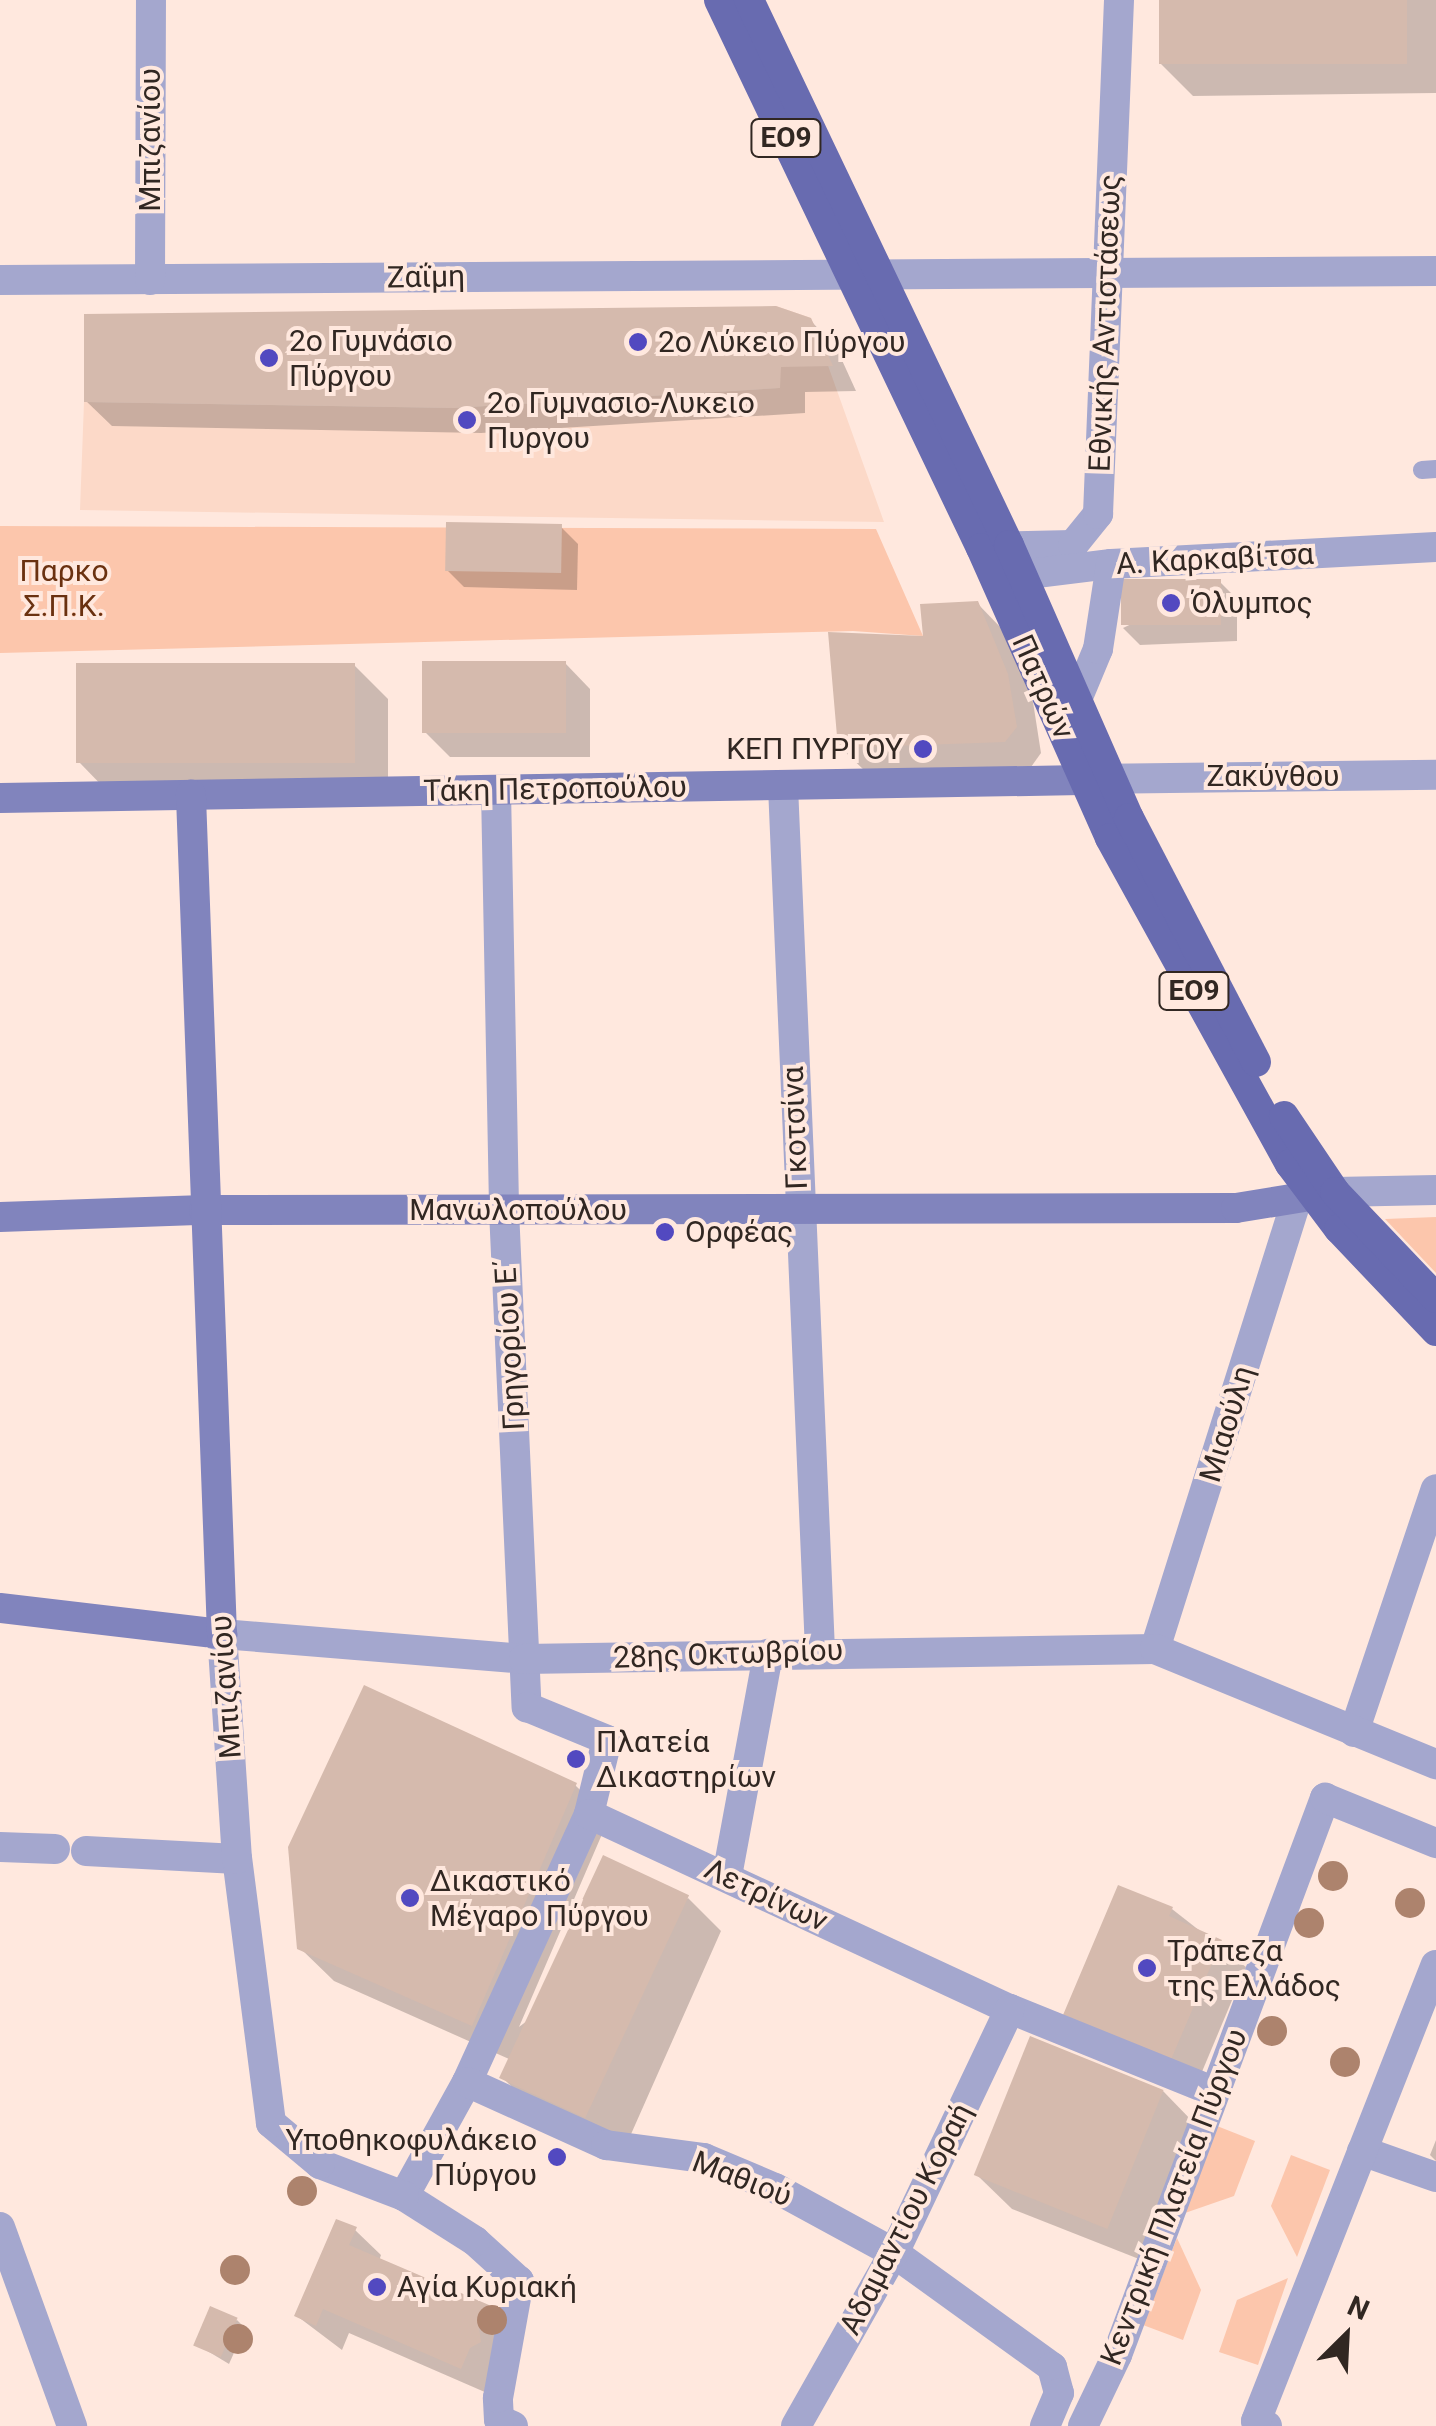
<!DOCTYPE html>
<meta charset="utf-8">
<style>
body{margin:0}
#map{position:relative;width:1436px;height:2426px;overflow:hidden;background:#ffe8de;font-family:Roboto,sans-serif}
div>[style]{position:absolute}
[style*='--x']{left:calc(var(--x)*1px);top:calc(var(--y)*1px);width:calc(var(--w)*1px);rotate:calc(var(--a)*1deg)}
.built>*{inset:0;background:#fcd9c8}
.green>*{inset:0;background:#fcc6ac}
.shadow>*{inset:0;background:#0003}
.building>*{inset:0;background:#d5baad;transform-origin:0 0}
.lane>*{height:18px;margin:-9px;padding:0 9px;transform-origin:9px;border-radius:9px;background:#a4a7ce}
.street>*{height:30px;margin:-15px;padding:0 15px;transform-origin:15px;border-radius:15px;background:#a4a7ce}
.secondary>*{height:30px;margin:-15px;padding:0 15px;transform-origin:15px;border-radius:15px;background:#8184bd}
.primary>*{height:30px;margin:-15px;padding:0 15px;transform-origin:15px;border-radius:15px;background:#686bb0}
.trees>*{width:30px;height:30px;margin:-15px;border-radius:50%;background:#ad836d}
.dots>*{width:28px;height:28px;translate:-50% -50%;box-sizing:border-box;border:5px solid #ffe8de;border-radius:50%}
span{translate:-50% -50%;white-space:nowrap;text-align:center;line-height:1.15;-webkit-text-stroke:8px #ffe8de;paint-order:stroke}
.shield-label span{padding:2px 8px;background:#ffe8de;border:2px solid;border-radius:8px;-webkit-text-stroke-width:0}
.shield-label{font-size:28px;color:#312722;font-weight:700}
.street-label{font-size:30px;color:#312722}
.poi-label{font-size:30px;color:#312722}
.left{translate:0 -50%;text-align:left}
.right{translate:-100% -50%;text-align:right}
.park-label{font-size:30px;color:#6a3110}
.north{position:absolute;left:1296px;top:2286px;width:100px;height:100px;-webkit-text-stroke:8px #ffe8de;paint-order:stroke;rotate:24deg;font-size:28px;font-weight:700;line-height:40px;text-align:center;color:#312722}
.north::after{content:'';display:block;margin:auto;width:35px;height:45px;background:#312722;clip-path:polygon(50% 0,100% 100%,50% 72%,0 100%)}
</style>
<div id="map">
<div class="built">
<div style="clip-path:polygon(776px 306px,811px 318px,884px 522px,80px 510px,84px 402px,454px 408px,779px 388px)"></div>
</div>
<div class="green">
<div style="clip-path:polygon(0 526px,876px 529px,923px 636px,853px 631px,0 653px)"></div>
<div style="clip-path:polygon(1436px 1217px,1436px 1273px,1385px 1219px)"></div>
<div style="clip-path:polygon(1217px 2126px,1255px 2141px,1234px 2196px,1185px 2213px)"></div>
<div style="clip-path:polygon(1291px 2155px,1330px 2170px,1297px 2257px,1271px 2206px)"></div>
<div style="clip-path:polygon(1177px 2238px,1201px 2290px,1183px 2340px,1143px 2325px)"></div>
<div style="clip-path:polygon(1288px 2278px,1258px 2365px,1219px 2352px,1237px 2300px)"></div>
</div>
<div class="shadow">
<div style="clip-path:polygon(1161px 0,1436px 0,1436px 93px,1193px 96px,1160px 63px)"></div>
<div style="clip-path:polygon(810px 320px,836px 347px,856px 391px,805px 392px,805px 413px,481px 433px,112px 426px,86px 401px)"></div>
<div style="clip-path:polygon(561px 527px,578px 544px,577px 590px,464px 587px,447px 570px)"></div>
<div style="clip-path:polygon(1220px 582px,1237px 599px,1237px 641px,1140px 645px,1123px 628px)"></div>
<div style="clip-path:polygon(977px 603px,1003px 630px,1033px 702px,1041px 753px,1031px 767px,866px 772px,840px 747px,926px 639px)"></div>
<div style="clip-path:polygon(565px 663px,590px 689px,590px 757px,450px 757px,425px 732px)"></div>
<div style="clip-path:polygon(354px 665px,388px 699px,388px 795px,112px 796px,79px 762px)"></div>
<div style="clip-path:polygon(575px 1785px,609px 1818px,519px 2027px,688px 1898px,721px 1931px,624px 2150px,534px 2109px,501px 2076px,509px 2059px,334px 1981px,300px 1948px)"></div>
<div style="clip-path:polygon(1172px 1909px,1246px 1967px,1196px 2086px,1066px 2015px)"></div>
<div style="clip-path:polygon(1163px 2091px,1196px 2125px,1144px 2261px,1012px 2209px,978px 2176px)"></div>
<div style="clip-path:polygon(1436px 2140px,1436px 2161px,1430px 2155px)"></div>
<div style="clip-path:polygon(355px 2230px,381px 2255px,379px 2261px,487px 2307px,513px 2333px,487px 2393px,349px 2333px,342px 2350px,297px 2316px)"></div>
<div style="clip-path:polygon(237px 2320px,245px 2328px,229px 2364px,196px 2344px)"></div>
</div>
<div class="building">
<div style="left:1159px;top:0;width:248px;height:64px"></div>
<div style="clip-path:polygon(776px 306px,811px 318px,833px 366px,781px 367px,780px 388px,454px 408px,84px 402px,84px 314px)"></div>
<div style="left:446px;top:522px;width:116px;height:49px;rotate:1deg"></div>
<div style="left:1221px;top:579px;width:46px;height:100px;rotate:90deg"></div>
<div style="clip-path:polygon(978px 601px,1008px 674px,1017px 727px,1005px 742px,838px 748px,828px 632px,923px 636px,920px 604px)"></div>
<div style="left:422px;top:661px;width:144px;height:72px"></div>
<div style="left:76px;top:663px;width:279px;height:100px"></div>
<div style="clip-path:polygon(364px 1685px,577px 1783px,472px 2026px,297px 1949px,288px 1847px)"></div>
<div style="left:603px;top:1855px;width:95px;height:246px;rotate:25deg"></div>
<div style="clip-path:polygon(1118px 1885px,1173px 1907px,1169px 1916px,1222px 1940px,1170px 2062px,1063px 2015px)"></div>
<div style="left:1030px;top:2036px;width:144px;height:150px;rotate:22deg"></div>
<div style="clip-path:polygon(336px 2219px,357px 2227px,349px 2245px,489px 2305px,479px 2328px,481px 2342px,470px 2348px,461px 2369px,323px 2309px,316px 2326px,294px 2316px)"></div>
<div style="left:210px;top:2306px;width:30px;height:43px;rotate:23deg"></div>
</div>
<div class="lane">
<div style="--x:1422;--y:470;--w:14;--a:-4"></div>
</div>
<div class="street">
<div style="--x:0;--y:280;--w:1436;--a:-0.36"></div>
<div style="--x:150;--y:280;--w:280;--a:-89.8"></div>
<div style="--x:989;--y:547;--w:84;--a:-1.4"></div>
<div style="--x:1073;--y:545;--w:40;--a:-51"></div>
<div style="--x:1098;--y:514;--w:514;--a:-87.66"></div>
<div style="--x:997;--y:578;--w:115;--a:-7"></div>
<div style="--x:1111;--y:564;--w:325;--a:-3"></div>
<div style="--x:1078;--y:697;--w:52;--a:-67.4"></div>
<div style="--x:1098;--y:649;--w:86;--a:-81.3"></div>
<div style="--x:1089;--y:779;--w:347;--a:-0.7"></div>
<div style="--x:783;--y:786;--w:865;--a:87.55"></div>
<div style="--x:496;--y:790;--w:420;--a:88.9"></div>
<div style="--x:504;--y:1210;--w:498;--a:87.4"></div>
<div style="--x:527;--y:1707;--w:87;--a:22.4"></div>
<div style="--x:607;--y:1740;--w:76;--a:103.7"></div>
<div style="--x:1335;--y:1192;--w:101;--a:-1.1"></div>
<div style="--x:1155;--y:1649;--w:471;--a:-72.5"></div>
<div style="--x:1354;--y:1732;--w:256;--a:-71.4"></div>
<div style="--x:0;--y:1847;--w:55;--a:2.1"></div>
<div style="--x:86;--y:1851;--w:151;--a:3"></div>
<div style="--x:727;--y:1876;--w:226;--a:-79.5"></div>
<div style="--x:467;--y:2082;--w:294;--a:-65.5"></div>
<div style="--x:589;--y:1814;--w:464;--a:24.9"></div>
<div style="--x:1010;--y:2009;--w:221;--a:22"></div>
<div style="--x:1362;--y:2151;--w:78;--a:19.4"></div>
<div style="--x:404;--y:2196;--w:130;--a:-61.1"></div>
<div style="--x:467;--y:2082;--w:153;--a:24.4"></div>
<div style="--x:606;--y:2145;--w:99;--a:7.6"></div>
<div style="--x:704;--y:2158;--w:77;--a:22.9"></div>
<div style="--x:775;--y:2188;--w:136;--a:28.6"></div>
<div style="--x:894;--y:2253;--w:195;--a:35.8"></div>
<div style="--x:1052;--y:2367;--w:27;--a:75"></div>
<div style="--x:1059;--y:2393;--w:36;--a:113"></div>
<div style="--x:0;--y:2227;--w:212;--a:70.1"></div>
<div style="--x:513;--y:2426;--w:15;--a:-157"></div>
<div style="--x:499;--y:2420;--w:22;--a:-93"></div>
<div style="--x:498;--y:2398;--w:119;--a:-79.8"></div>
<div style="--x:519;--y:2281;--w:59;--a:-137.7"></div>
<div style="--x:475;--y:2241;--w:84;--a:-147.6"></div>
<div style="--x:404;--y:2196;--w:90;--a:-159.1"></div>
<div style="--x:320;--y:2164;--w:64;--a:-140.1"></div>
<div style="--x:271;--y:2123;--w:266;--a:-97.3"></div>
<div style="--x:237;--y:1859;--w:225;--a:-93.8"></div>
<div style="--x:222;--y:1634;--w:303;--a:4.7"></div>
<div style="--x:524;--y:1659;--w:631;--a:-0.91"></div>
<div style="--x:1155;--y:1649;--w:304;--a:22.3"></div>
<div style="--x:796;--y:2426;--w:199;--a:-60.5"></div>
<div style="--x:894;--y:2253;--w:270;--a:-64.6"></div>
<div style="--x:1083;--y:2426;--w:79;--a:-64.4"></div>
<div style="--x:1117;--y:2355;--w:595;--a:-69.52"></div>
<div style="--x:1325;--y:1798;--w:120;--a:22.1"></div>
<div style="--x:1267;--y:2426;--w:12;--a:-156"></div>
<div style="--x:1256;--y:2421;--w:490;--a:-68.5"></div>
</div>
<div class="secondary">
<div style="--x:0;--y:798;--w:1082;--a:-0.95"></div>
<div style="--x:0;--y:1217;--w:204;--a:-2"></div>
<div style="--x:204;--y:1210;--w:1032;--a:-0.11"></div>
<div style="--x:1236;--y:1208;--w:100;--a:-9.2"></div>
<div style="--x:0;--y:1608;--w:224;--a:6.7"></div>
<div style="--x:222;--y:1634;--w:840;--a:-92.12"></div>
</div>
<div class="primary">
<div style="--x:719;--y:0;--w:607;--a:64.45"></div>
<div style="--x:981;--y:548;--w:317;--a:66"></div>
<div style="--x:1110;--y:838;--w:372;--a:61.1"></div>
<div style="--x:1290;--y:1164;--w:81;--a:53"></div>
<div style="--x:1339;--y:1229;--w:141;--a:46.4"></div>
<div style="--x:749;--y:0;--w:604;--a:64.5"></div>
<div style="--x:1009;--y:545;--w:298;--a:66.3"></div>
<div style="--x:1129;--y:818;--w:275;--a:62.5"></div>
<div style="--x:1284;--y:1116;--w:92;--a:56.1"></div>
<div style="--x:1335;--y:1192;--w:146;--a:46.4"></div>
</div>
<div class="trees">
<div style="left:1333px;top:1876px"></div>
<div style="left:1410px;top:1903px"></div>
<div style="left:1309px;top:1923px"></div>
<div style="left:1272px;top:2031px"></div>
<div style="left:1345px;top:2062px"></div>
<div style="left:302px;top:2191px"></div>
<div style="left:235px;top:2270px"></div>
<div style="left:492px;top:2320px"></div>
<div style="left:238px;top:2339px"></div>
</div>
<div class="dots">
<div style="left:638px;top:342px;background:#5249c0"></div>
<div style="left:269px;top:358px;background:#5249c0"></div>
<div style="left:467px;top:420px;background:#5249c0"></div>
<div style="left:1171px;top:603px;background:#5249c0"></div>
<div style="left:923px;top:749px;background:#5249c0"></div>
<div style="left:665px;top:1232px;background:#5249c0"></div>
<div style="left:576px;top:1759px;background:#5249c0"></div>
<div style="left:410px;top:1898px;background:#5249c0"></div>
<div style="left:1147px;top:1968px;background:#5249c0"></div>
<div style="left:557px;top:2157px;background:#5249c0"></div>
<div style="left:377px;top:2287px;background:#5249c0"></div>
</div>
<div class="shield-label">
<span style="left:786px;top:138px">ΕΟ9</span>
<span style="left:1194px;top:991px">ΕΟ9</span>
</div>
<div class="street-label">
<span style="left:150px;top:140px;rotate:-90deg">Μπιζανίου</span>
<span style="left:426px;top:277px;rotate:-1deg">Ζαΐμη</span>
<span style="left:1105px;top:323px;rotate:-88deg">Εθνικής Αντιστάσεως</span>
<span style="left:1215px;top:559px;rotate:-3deg">Α. Καρκαβίτσα</span>
<span style="left:1043px;top:687px;rotate:66deg">Πατρών</span>
<span style="left:1273px;top:776px">Ζακύνθου</span>
<span style="left:555px;top:789px;rotate:-1deg">Τάκη Πετροπούλου</span>
<span style="left:795px;top:1128px;rotate:-92deg">Γκοτσίνα</span>
<span style="left:518px;top:1210px">Μανωλοπούλου</span>
<span style="left:510px;top:1345px;rotate:-93deg">Γρηγορίου Ε΄</span>
<span style="left:1227px;top:1424px;rotate:-73deg">Μιαούλη</span>
<span style="left:728px;top:1654px;rotate:-2deg">28ης Οκτωβρίου</span>
<span style="left:226px;top:1687px;rotate:-94deg">Μπιζανίου</span>
<span style="left:766px;top:1895px;rotate:25deg">Λετρίνων</span>
<span style="left:742px;top:2179px;rotate:21deg">Μαθιού</span>
<span style="left:1174px;top:2197px;rotate:-69deg">Κεντρική Πλατεία Πύργου</span>
<span style="left:906px;top:2219px;rotate:-63deg">Αδαμαντίου Κοραή</span>
</div>
<div class="poi-label">
<span class="left" style="left:289px;top:358px">2ο Γυμνάσιο<br>Πύργου</span>
<span class="left" style="left:658px;top:342px">2ο Λύκειο Πύργου</span>
<span class="left" style="left:487px;top:420px">2ο Γυμνασιο-Λυκειο<br>Πυργου</span>
<span class="left" style="left:1191px;top:603px">Όλυμπος</span>
<span class="right" style="left:903px;top:749px">ΚΕΠ ΠΥΡΓΟΥ</span>
<span class="left" style="left:685px;top:1232px">Ορφέας</span>
<span class="left" style="left:596px;top:1759px">Πλατεία<br>Δικαστηρίων</span>
<span class="left" style="left:430px;top:1898px">Δικαστικό<br>Μέγαρο Πύργου</span>
<span class="left" style="left:1167px;top:1968px">Τράπεζα<br>της Ελλάδος</span>
<span class="right" style="left:537px;top:2157px">Υποθηκοφυλάκειο<br>Πύργου</span>
<span class="left" style="left:397px;top:2287px">Αγία Κυριακή</span>
</div>
<div class="park-label">
<span style="left:64px;top:588px">Παρκο<br>Σ.Π.Κ.</span>
</div>
<div class="north">N</div>
</div>
